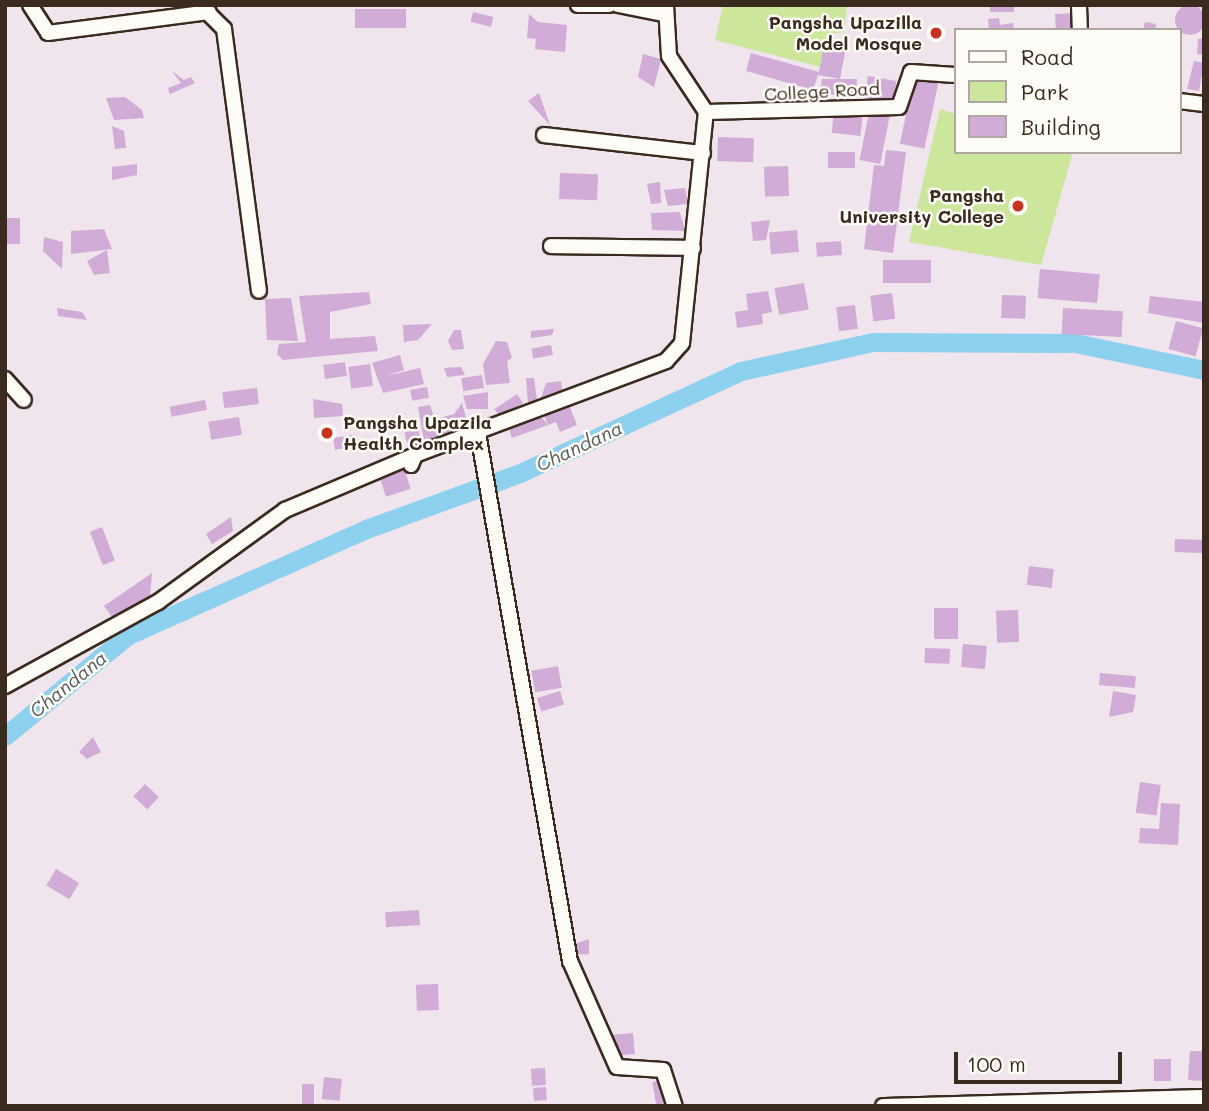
<!DOCTYPE html>
<style>
body{margin:0}
#map{position:relative;width:1209px;height:1111px;overflow:hidden;background:#f0e4ed;font-family:Mali,sans-serif}
div>[style]{position:absolute}
[style*='--x']{left:calc(var(--x)*1px);top:calc(var(--y)*1px);width:calc(var(--w)*1px);rotate:calc(var(--a)*1deg)}
.green>*{inset:0;background:#cce69c}
.river>*{height:19px;margin:-9.5px;padding:0 9.5px;transform-origin:9.5px;border-radius:9.5px;background:#8dd1ef}
.building>*{inset:0;background:#d0acd6;transform-origin:0 0}
.round{border-radius:50%}
.roads{filter:drop-shadow(2px 0 #3b2a1e) drop-shadow(-2px 0 #3b2a1e) drop-shadow(0 2px #3b2a1e) drop-shadow(0 -2px #3b2a1e)}
.minor>*{height:14px;margin:-7px;padding:0 7px;transform-origin:7px;border-radius:7px;background:#fdfcf7}
.dots>*{width:19px;height:19px;translate:-50% -50%;box-sizing:border-box;border:4px solid #fdfcf7;border-radius:50%}
span{translate:-50% -50%;white-space:nowrap;text-align:center;line-height:1.15;-webkit-text-stroke:5px #fdfcf7;paint-order:stroke}
.poi-label{font-size:18px;color:#3b2a1e;font-weight:700}
.right{translate:-100% -50%;text-align:right}
.left{translate:0 -50%;text-align:left}
.street-label{font-size:18px;color:#3b2a1e}
.water-label{font-size:19px;color:#545c5d;font-style:italic}
.frame{position:absolute;inset:0;border:7px solid #3b2a1e;pointer-events:none}
.legend{position:absolute;left:954px;top:28px;width:228px;height:126px;box-sizing:border-box;background:#fdfcf7;border:2px solid #afa8a0;margin:0;padding:9px 12px;list-style:none;font-size:21px;color:#3b2a1e}
.legend li{display:flex;align-items:center;gap:14px;height:35px}
.legend b{width:35px;border:2px solid #afa8a0}
.scale{position:absolute;left:954px;top:1052px;width:168px;height:32px;box-sizing:border-box;border:4px solid #3b2a1e;border-top:0;padding-left:9px;font-size:21px;line-height:24px;white-space:nowrap;color:#3b2a1e;-webkit-text-stroke:5px #fdfcf7;paint-order:stroke}
</style>
<div id="map">
<div class="green">
<div style="clip-path:polygon(723px 5px,847px 5px,844px 32px,829px 34px,820px 67px,715px 40px)"></div>
<div style="clip-path:polygon(940px 109px,955px 114px,955px 152px,1073px 152px,1041px 265px,909px 242px)"></div>
</div>
<div class="river">
<div style="--x:5;--y:736;--w:159;--a:-39.4"></div>
<div style="--x:128;--y:635;--w:261;--a:-24"></div>
<div style="--x:366;--y:529;--w:164;--a:-20"></div>
<div style="--x:520;--y:473;--w:243;--a:-24.8"></div>
<div style="--x:741;--y:371;--w:135;--a:-12.4"></div>
<div style="--x:873;--y:342;--w:202;--a:0.3"></div>
<div style="--x:1075;--y:343;--w:132;--a:11.8"></div>
</div>
<div class="building">
<div style="left:1014px;top:5px;width:7px;height:24px;rotate:90deg"></div>
<div class="round" style="left:1175px;top:5px;width:30px;height:30px"></div>
<div style="left:355px;top:9px;width:51px;height:19px"></div>
<div style="left:473px;top:12px;width:21px;height:10px;rotate:14deg"></div>
<div style="left:1076px;top:13px;width:17px;height:21px;rotate:87deg"></div>
<div style="clip-path:polygon(529px 14px,538px 22px,567px 25px,565px 52px,535px 49px,536px 39px,527px 38px)"></div>
<div style="clip-path:polygon(999px 18px,1000px 25px,1013px 23px,1014px 29px,989px 30px,988px 19px)"></div>
<div style="clip-path:polygon(1145px 22px,1156px 24px,1155px 30px,1143px 30px)"></div>
<div style="clip-path:polygon(1204px 38px,1204px 55px,1197px 54px,1198px 39px)"></div>
<div style="clip-path:polygon(825px 39px,847px 42px,840px 79px,818px 75px,813px 90px,746px 71px,751px 53px,819px 72px)"></div>
<div style="clip-path:polygon(643px 54px,661px 59px,654px 87px,638px 77px)"></div>
<div style="clip-path:polygon(1194px 61px,1204px 63px,1199px 91px,1187px 89px)"></div>
<div style="clip-path:polygon(172px 71px,184px 80px,191px 77px,195px 83px,170px 94px,168px 88px,181px 83px)"></div>
<div style="left:868px;top:76px;width:29px;height:22px;rotate:10deg"></div>
<div style="left:914px;top:77px;width:25px;height:68px;rotate:12deg"></div>
<div style="clip-path:polygon(822px 79px,857px 79px,856px 96px,820px 94px)"></div>
<div style="clip-path:polygon(539px 93px,550px 125px,528px 101px)"></div>
<div style="clip-path:polygon(125px 97px,142px 110px,144px 118px,114px 120px,106px 98px)"></div>
<div style="left:834px;top:110px;width:29px;height:23px;rotate:6deg"></div>
<div style="left:869px;top:112px;width:21px;height:49px;rotate:11deg"></div>
<div style="clip-path:polygon(112px 126px,124px 131px,126px 148px,115px 149px)"></div>
<div style="left:718px;top:137px;width:36px;height:24px;rotate:2deg"></div>
<div style="clip-path:polygon(886px 150px,906px 152px,893px 253px,864px 249px,874px 165px,884px 166px)"></div>
<div style="left:828px;top:152px;width:27px;height:16px"></div>
<div style="clip-path:polygon(137px 164px,137px 175px,112px 180px,112px 167px)"></div>
<div style="left:788px;top:166px;width:30px;height:24px;rotate:88deg"></div>
<div style="left:560px;top:173px;width:38px;height:26px;rotate:2deg"></div>
<div style="clip-path:polygon(660px 182px,661px 203px,651px 204px,647px 184px)"></div>
<div style="clip-path:polygon(685px 188px,688px 204px,668px 206px,664px 190px)"></div>
<div style="clip-path:polygon(680px 212px,685px 231px,652px 230px,651px 213px)"></div>
<div style="left:20px;top:218px;width:26px;height:15px;rotate:90deg"></div>
<div style="clip-path:polygon(770px 220px,766px 240px,753px 241px,751px 222px)"></div>
<div style="clip-path:polygon(104px 229px,112px 249px,71px 254px,71px 231px)"></div>
<div style="left:797px;top:230px;width:22px;height:28px;rotate:85deg"></div>
<div style="clip-path:polygon(44px 237px,63px 242px,62px 269px,43px 251px)"></div>
<div style="left:841px;top:241px;width:14px;height:25px;rotate:86deg"></div>
<div style="clip-path:polygon(107px 250px,110px 273px,94px 275px,87px 261px)"></div>
<div style="left:883px;top:260px;width:48px;height:23px"></div>
<div style="left:1040px;top:269px;width:60px;height:29px;rotate:5deg"></div>
<div style="left:804px;top:283px;width:27px;height:30px;rotate:80deg"></div>
<div style="clip-path:polygon(768px 291px,772px 312px,762px 314px,763px 324px,737px 328px,735px 312px,748px 310px,746px 294px)"></div>
<div style="clip-path:polygon(369px 292px,371px 304px,330px 312px,330px 339px,375px 336px,378px 351px,283px 360px,277px 354px,279px 344px,306px 342px,299px 296px)"></div>
<div style="left:892px;top:293px;width:26px;height:22px;rotate:83deg"></div>
<div style="left:1002px;top:295px;width:24px;height:23px;rotate:2deg"></div>
<div style="clip-path:polygon(1150px 296px,1204px 302px,1204px 323px,1148px 313px)"></div>
<div style="clip-path:polygon(291px 298px,298px 341px,267px 340px,265px 299px)"></div>
<div style="left:855px;top:305px;width:24px;height:19px;rotate:83deg"></div>
<div style="clip-path:polygon(57px 308px,82px 312px,87px 320px,58px 316px)"></div>
<div style="left:1063px;top:308px;width:60px;height:26px;rotate:3deg"></div>
<div style="left:1176px;top:321px;width:28px;height:29px;rotate:15deg"></div>
<div style="clip-path:polygon(432px 324px,418px 340px,404px 342px,403px 325px)"></div>
<div style="clip-path:polygon(554px 329px,552px 335px,531px 338px,531px 331px)"></div>
<div style="clip-path:polygon(454px 330px,461px 330px,464px 349px,452px 350px,448px 341px)"></div>
<div style="clip-path:polygon(496px 341px,507px 342px,512px 358px,507px 361px,510px 383px,486px 385px,483px 364px)"></div>
<div style="left:551px;top:345px;width:10px;height:20px;rotate:79deg"></div>
<div style="clip-path:polygon(400px 355px,404px 370px,385px 376px,420px 368px,424px 384px,383px 393px,372px 363px)"></div>
<div style="left:345px;top:362px;width:14px;height:22px;rotate:82deg"></div>
<div style="left:370px;top:364px;width:22px;height:22px;rotate:82deg"></div>
<div style="clip-path:polygon(461px 367px,465px 375px,447px 377px,444px 368px)"></div>
<div style="left:482px;top:375px;width:13px;height:21px;rotate:81deg"></div>
<div style="clip-path:polygon(526px 378px,534px 378px,538px 406px,528px 404px)"></div>
<div style="clip-path:polygon(561px 381px,563px 399px,540px 401px,546px 383px)"></div>
<div style="left:427px;top:387px;width:11px;height:17px;rotate:80deg"></div>
<div style="left:257px;top:388px;width:16px;height:35px;rotate:83deg"></div>
<div style="clip-path:polygon(488px 392px,488px 409px,467px 409px,463px 396px)"></div>
<div style="left:517px;top:394px;width:11px;height:27px;rotate:56deg"></div>
<div style="clip-path:polygon(313px 399px,342px 404px,343px 416px,314px 418px)"></div>
<div style="left:205px;top:400px;width:10px;height:36px;rotate:79deg"></div>
<div style="clip-path:polygon(462px 403px,469px 428px,443px 435px,439px 418px,454px 414px)"></div>
<div style="clip-path:polygon(430px 405px,441px 438px,424px 441px,418px 407px)"></div>
<div style="clip-path:polygon(569px 405px,577px 425px,560px 432px,556px 422px,548px 425px,543px 412px)"></div>
<div style="clip-path:polygon(539px 414px,548px 425px,512px 438px,508px 425px)"></div>
<div style="left:239px;top:417px;width:18px;height:31px;rotate:81deg"></div>
<div style="left:418px;top:429px;width:16px;height:14px;rotate:76deg"></div>
<div style="left:352px;top:435px;width:12px;height:19px;rotate:81deg"></div>
<div style="left:402px;top:462px;width:28px;height:26px;rotate:72deg"></div>
<div style="clip-path:polygon(231px 517px,233px 531px,212px 544px,206px 534px)"></div>
<div style="left:102px;top:527px;width:36px;height:13px;rotate:69deg"></div>
<div style="left:1175px;top:539px;width:29px;height:13px;rotate:2deg"></div>
<div style="left:1029px;top:566px;width:25px;height:19px;rotate:7deg"></div>
<div style="clip-path:polygon(152px 573px,150px 597px,115px 621px,104px 606px)"></div>
<div style="left:934px;top:608px;width:24px;height:31px"></div>
<div style="left:1018px;top:610px;width:32px;height:22px;rotate:88deg"></div>
<div style="left:963px;top:644px;width:24px;height:23px;rotate:5deg"></div>
<div style="left:925px;top:648px;width:25px;height:15px;rotate:2deg"></div>
<div style="left:558px;top:666px;width:22px;height:27px;rotate:80deg"></div>
<div style="left:1100px;top:673px;width:36px;height:12px;rotate:5deg"></div>
<div style="left:560px;top:691px;width:14px;height:24px;rotate:73deg"></div>
<div style="clip-path:polygon(1113px 691px,1136px 695px,1133px 712px,1109px 717px)"></div>
<div style="clip-path:polygon(93px 737px,101px 752px,87px 759px,79px 752px)"></div>
<div style="left:1140px;top:782px;width:21px;height:31px;rotate:8deg"></div>
<div style="left:145px;top:784px;width:19px;height:17px;rotate:43deg"></div>
<div style="clip-path:polygon(1161px 803px,1180px 804px,1178px 845px,1139px 843px,1140px 828px,1159px 829px)"></div>
<div style="left:56px;top:869px;width:27px;height:19px;rotate:31deg"></div>
<div style="left:419px;top:910px;width:15px;height:34px;rotate:86deg"></div>
<div style="clip-path:polygon(589px 939px,589px 954px,574px 955px,574px 944px)"></div>
<div style="left:438px;top:984px;width:26px;height:22px;rotate:88deg"></div>
<div style="left:633px;top:1033px;width:21px;height:20px;rotate:85deg"></div>
<div style="clip-path:polygon(1190px 1051px,1204px 1051px,1204px 1081px,1188px 1080px)"></div>
<div style="left:1154px;top:1059px;width:17px;height:22px"></div>
<div style="left:545px;top:1068px;width:17px;height:14px;rotate:87deg"></div>
<div style="left:324px;top:1077px;width:18px;height:22px;rotate:6deg"></div>
<div style="left:664px;top:1080px;width:23px;height:12px;rotate:80deg"></div>
<div style="left:302px;top:1084px;width:12px;height:20px"></div>
<div style="left:546px;top:1087px;width:13px;height:13px;rotate:86deg"></div>
</div>
<div class="roads">
<div class="minor">
<div style="--x:30;--y:5;--w:33;--a:57"></div>
<div style="--x:48;--y:33;--w:162;--a:-7.4"></div>
<div style="--x:200;--y:5;--w:34;--a:45"></div>
<div style="--x:224;--y:29;--w:264;--a:82.4"></div>
<div style="--x:578;--y:5;--w:31;--a:0"></div>
<div style="--x:618;--y:5;--w:47;--a:11.1"></div>
<div style="--x:1079;--y:5;--w:25;--a:88"></div>
<div style="--x:1179;--y:101;--w:25;--a:7"></div>
<div style="--x:706;--y:112;--w:193;--a:-1.5"></div>
<div style="--x:899;--y:107;--w:37;--a:-71"></div>
<div style="--x:911;--y:72;--w:44;--a:3.9"></div>
<div style="--x:544;--y:135;--w:160;--a:6.5"></div>
<div style="--x:551;--y:246;--w:142;--a:0.8"></div>
<div style="--x:5;--y:379;--w:28;--a:48"></div>
<div style="--x:478;--y:433;--w:536;--a:80.12"></div>
<div style="--x:570;--y:961;--w:116;--a:66.1"></div>
<div style="--x:617;--y:1067;--w:46;--a:3.7"></div>
<div style="--x:663;--y:1070;--w:38;--a:72"></div>
<div style="--x:411;--y:465;--w:11;--a:-68"></div>
<div style="--x:415;--y:455;--w:22;--a:-21"></div>
<div style="--x:436;--y:447;--w:246;--a:-20.5"></div>
<div style="--x:666;--y:361;--w:24;--a:-48"></div>
<div style="--x:682;--y:343;--w:232;--a:-84.1"></div>
<div style="--x:706;--y:112;--w:67;--a:-123.5"></div>
<div style="--x:669;--y:56;--w:51;--a:-93.4"></div>
<div style="--x:5;--y:686;--w:175;--a:-28.8"></div>
<div style="--x:158;--y:602;--w:157;--a:-35.9"></div>
<div style="--x:285;--y:510;--w:141;--a:-22.9"></div>
<div style="--x:883;--y:1106;--w:321;--a:-1.6"></div>
</div>
</div>
<div class="dots">
<div style="left:936px;top:33px;background:#c8321e"></div>
<div style="left:1018px;top:206px;background:#c8321e"></div>
<div style="left:327px;top:433px;background:#c8321e"></div>
</div>
<div class="poi-label">
<span class="right" style="left:922px;top:33px">Pangsha Upazilla<br>Model Mosque</span>
<span class="right" style="left:1004px;top:206px">Pangsha<br>University College</span>
<span class="left" style="left:343px;top:433px">Pangsha Upazila<br>Health Complex</span>
</div>
<div class="street-label">
<span style="left:822px;top:91px;rotate:-3deg">College Road</span>
</div>
<div class="water-label">
<span style="left:579px;top:446px;rotate:-25deg">Chandana</span>
<span style="left:68px;top:684px;rotate:-39deg">Chandana</span>
</div>
<div class="frame"></div>
<ul class="legend">
<li><b style="height:9px;background:#fdfcf7"></b>Road</li>
<li><b style="height:19px;background:#cce69c"></b>Park</li>
<li><b style="height:19px;background:#d0acd6"></b>Building</li>
</ul>
<div class="scale">100 m</div>
</div>
